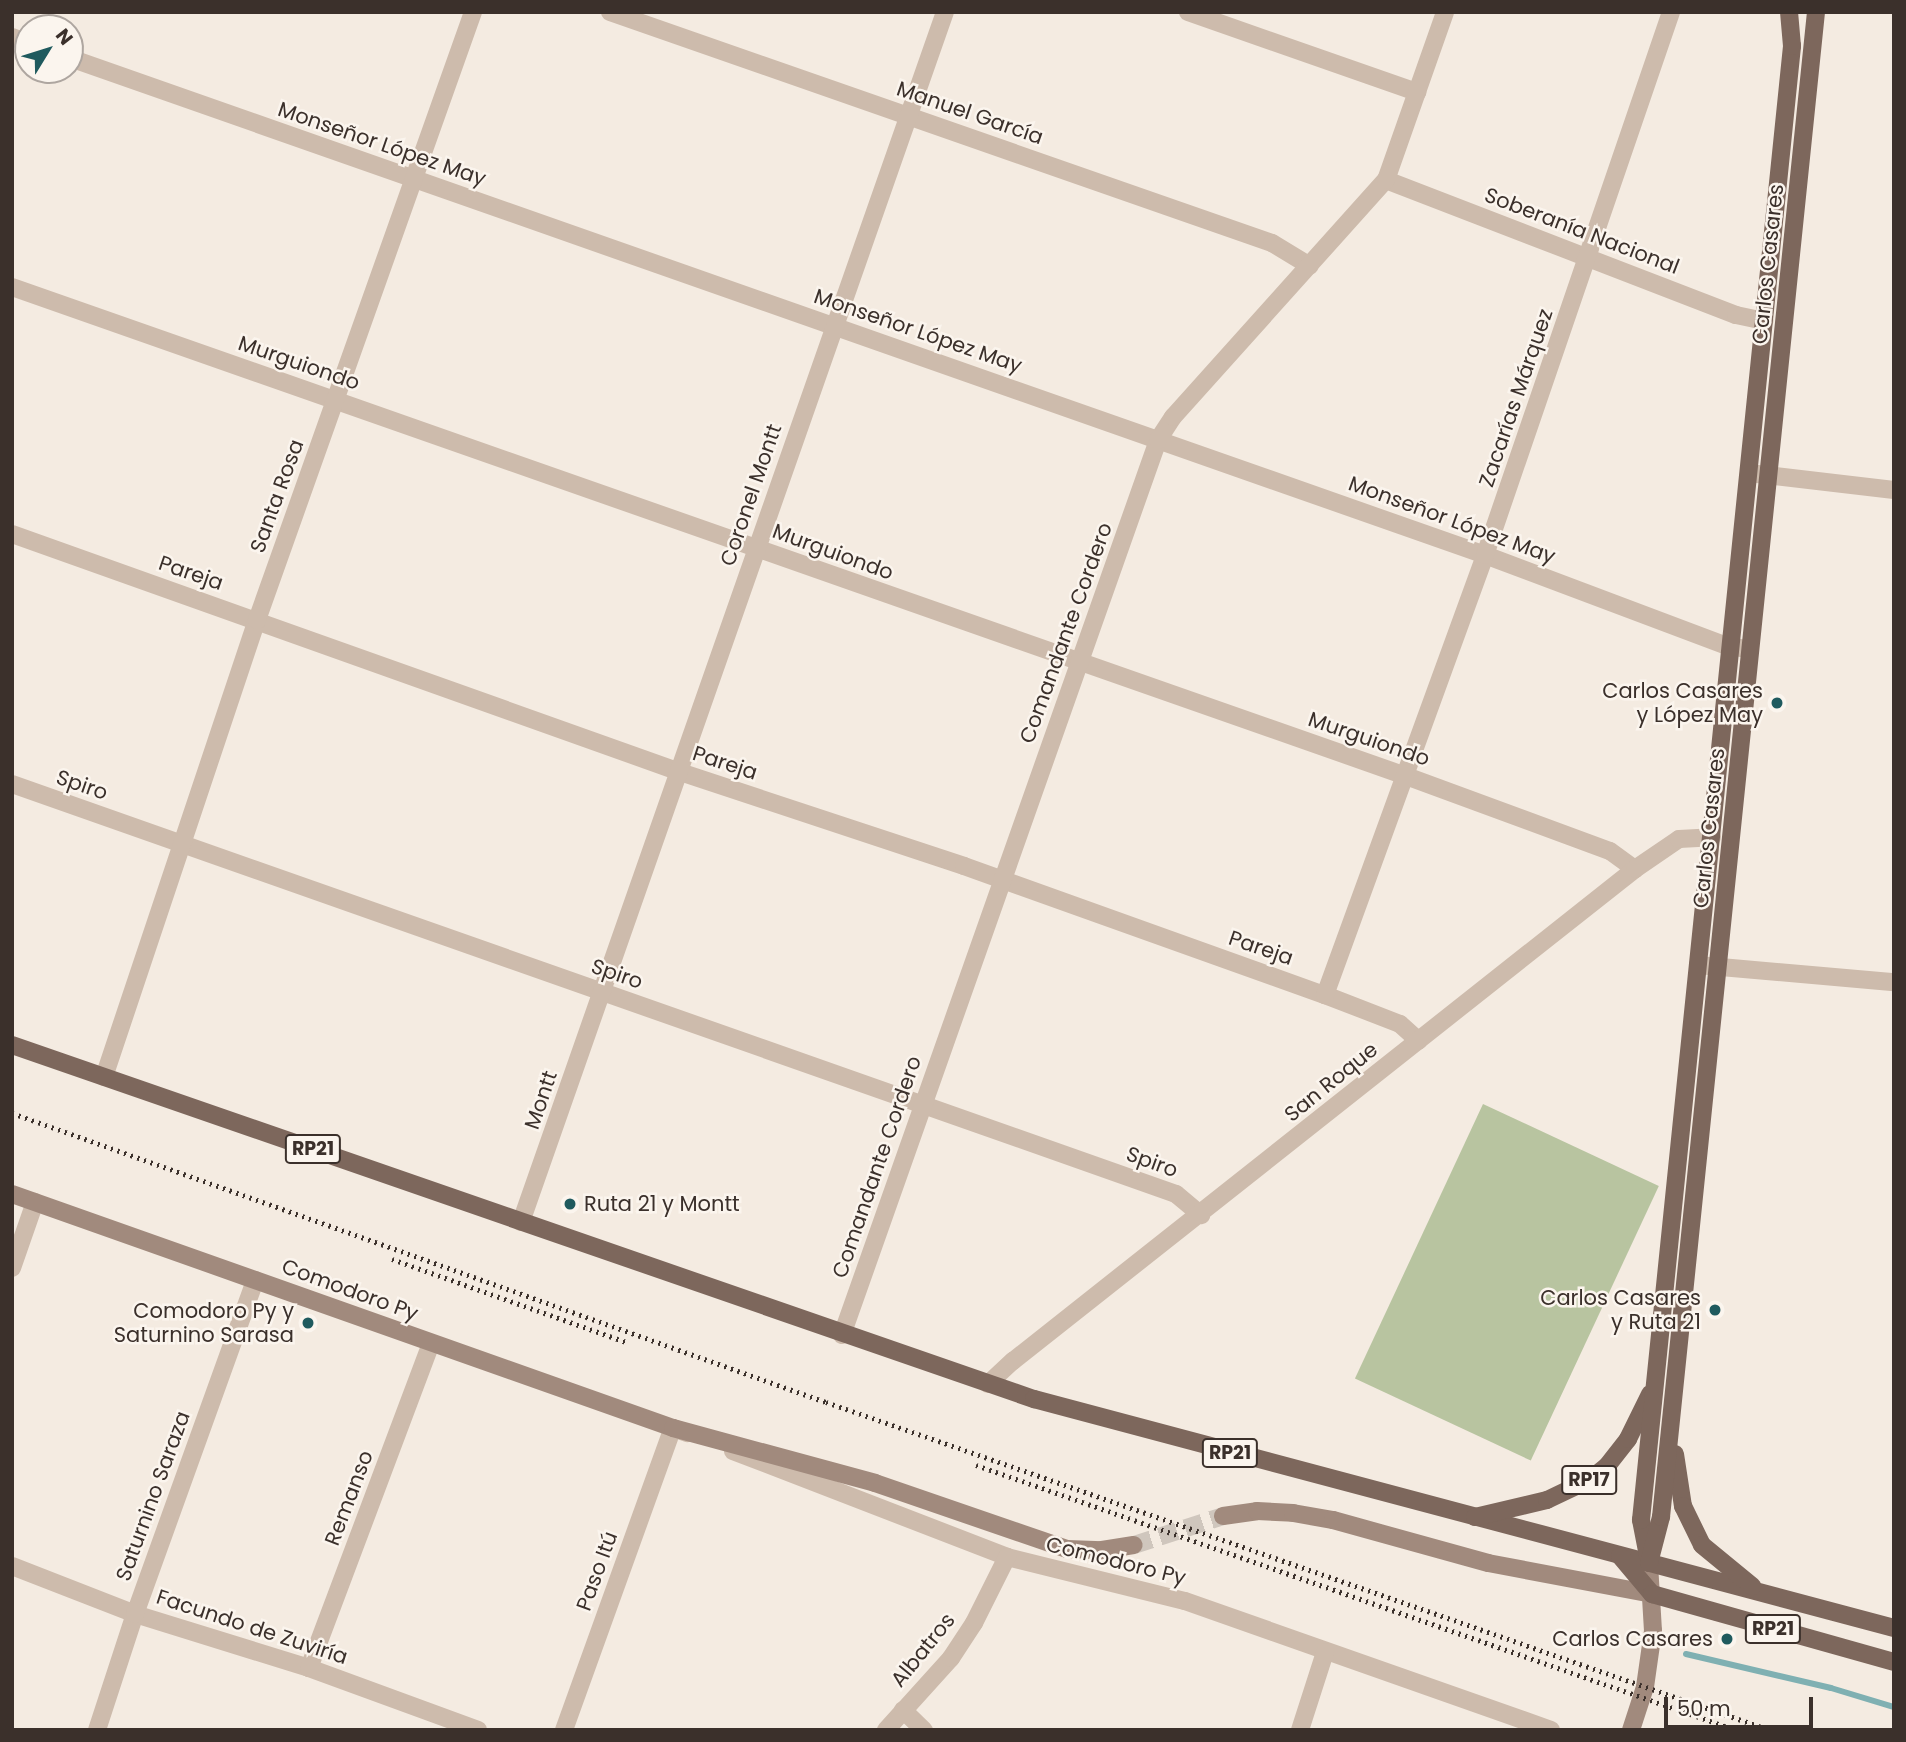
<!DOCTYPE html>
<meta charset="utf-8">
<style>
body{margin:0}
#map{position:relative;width:1906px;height:1742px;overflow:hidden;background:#f4ebe1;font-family:Poppins,sans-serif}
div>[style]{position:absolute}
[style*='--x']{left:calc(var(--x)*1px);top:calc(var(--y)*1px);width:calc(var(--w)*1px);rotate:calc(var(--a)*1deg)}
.green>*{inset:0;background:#b8c4a0;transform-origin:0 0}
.stream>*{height:6px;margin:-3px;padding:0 3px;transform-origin:3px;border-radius:3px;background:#7fb0b2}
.secondary-tunnel>*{height:18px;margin-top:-9px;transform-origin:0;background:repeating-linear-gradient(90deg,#cfc6bd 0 18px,transparent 0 27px)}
.street>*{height:18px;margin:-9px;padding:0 9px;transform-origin:9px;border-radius:9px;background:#cdbbac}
.secondary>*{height:18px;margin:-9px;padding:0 9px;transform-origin:9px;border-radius:9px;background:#a18a7d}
.primary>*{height:18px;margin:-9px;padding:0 9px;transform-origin:9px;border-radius:9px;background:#7d675c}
.rail>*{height:5px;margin-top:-2.5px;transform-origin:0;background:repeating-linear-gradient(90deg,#3b302b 0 2px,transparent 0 7px)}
.dots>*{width:19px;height:19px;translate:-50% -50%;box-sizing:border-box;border:4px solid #fbf5ee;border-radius:50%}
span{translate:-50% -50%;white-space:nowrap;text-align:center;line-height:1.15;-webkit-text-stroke:5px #fbf5ee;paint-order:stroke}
.shield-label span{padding:2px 5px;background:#fbf5ee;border:2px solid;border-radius:5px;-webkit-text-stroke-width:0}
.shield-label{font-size:19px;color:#3b302b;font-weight:700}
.street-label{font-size:21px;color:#3b302b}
.poi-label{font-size:21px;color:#3b302b}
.right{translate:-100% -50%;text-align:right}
.left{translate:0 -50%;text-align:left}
.frame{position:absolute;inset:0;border:14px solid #3b302b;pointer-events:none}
.north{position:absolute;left:14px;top:14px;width:70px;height:70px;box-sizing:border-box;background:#fbf5ee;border:2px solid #aea6a0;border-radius:50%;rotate:52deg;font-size:19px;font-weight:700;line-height:28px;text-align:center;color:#3b302b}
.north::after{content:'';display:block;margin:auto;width:24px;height:32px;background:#1f5a5e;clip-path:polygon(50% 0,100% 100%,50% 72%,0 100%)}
.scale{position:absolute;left:1664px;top:1697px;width:149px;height:32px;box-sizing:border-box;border:4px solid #3b302b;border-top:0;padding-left:9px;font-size:21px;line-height:24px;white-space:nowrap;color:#3b302b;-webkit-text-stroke:5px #fbf5ee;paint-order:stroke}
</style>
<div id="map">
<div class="green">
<div style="left:1483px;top:1104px;width:194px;height:303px;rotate:25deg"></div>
</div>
<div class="stream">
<div style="--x:1686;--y:1654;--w:149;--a:13.2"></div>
<div style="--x:1831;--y:1688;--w:66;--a:16.8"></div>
</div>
<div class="secondary-tunnel">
<div style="--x:1134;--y:1545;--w:94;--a:-18"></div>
</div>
<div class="street">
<div style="--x:610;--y:12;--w:701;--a:19.24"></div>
<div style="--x:1272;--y:243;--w:44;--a:31.2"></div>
<div style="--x:1188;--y:12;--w:243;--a:19.3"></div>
<div style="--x:12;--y:37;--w:17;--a:21"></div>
<div style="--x:70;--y:58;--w:1500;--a:19.35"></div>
<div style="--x:1485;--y:555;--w:256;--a:20.6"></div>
<div style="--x:1725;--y:645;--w:21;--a:11"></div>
<div style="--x:1386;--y:180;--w:375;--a:21.1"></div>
<div style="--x:1736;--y:315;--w:29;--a:12"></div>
<div style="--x:12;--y:287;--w:1477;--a:19.33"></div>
<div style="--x:1406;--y:776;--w:217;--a:20.2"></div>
<div style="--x:1610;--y:851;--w:31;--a:36"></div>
<div style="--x:1749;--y:473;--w:146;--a:6.7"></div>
<div style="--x:12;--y:534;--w:709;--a:19.61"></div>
<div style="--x:680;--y:772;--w:299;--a:18.3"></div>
<div style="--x:964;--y:866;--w:383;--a:19.7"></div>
<div style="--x:1325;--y:995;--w:80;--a:21.1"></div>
<div style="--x:1400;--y:1024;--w:25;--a:42"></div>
<div style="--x:12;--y:784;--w:1234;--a:19.4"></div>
<div style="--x:1176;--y:1194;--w:33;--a:40"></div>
<div style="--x:1698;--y:965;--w:197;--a:5"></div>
<div style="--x:1325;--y:995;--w:468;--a:-70"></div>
<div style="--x:1485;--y:555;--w:574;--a:-71.09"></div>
<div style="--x:104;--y:1077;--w:482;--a:-71.5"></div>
<div style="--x:257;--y:620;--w:645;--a:-70.44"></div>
<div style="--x:521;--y:1222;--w:1282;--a:-70.69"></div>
<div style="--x:12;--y:1268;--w:70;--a:-70.8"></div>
<div style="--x:842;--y:1335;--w:949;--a:-70.55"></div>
<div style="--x:1158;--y:440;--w:27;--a:-57"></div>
<div style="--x:1173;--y:417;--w:319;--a:-48.1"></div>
<div style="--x:1386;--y:180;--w:178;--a:-70.6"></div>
<div style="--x:988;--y:1384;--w:34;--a:-43"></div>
<div style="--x:1013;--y:1361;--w:793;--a:-38.34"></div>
<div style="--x:1635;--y:869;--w:53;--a:-34.3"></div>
<div style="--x:1679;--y:839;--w:33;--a:-3"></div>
<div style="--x:733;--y:1451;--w:294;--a:21.1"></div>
<div style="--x:1007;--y:1557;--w:183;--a:13.9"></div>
<div style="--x:1185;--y:1601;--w:388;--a:19.4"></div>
<div style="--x:12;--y:1566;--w:132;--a:21.3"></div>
<div style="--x:135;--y:1614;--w:182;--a:17.2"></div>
<div style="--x:309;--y:1668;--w:180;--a:20.1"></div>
<div style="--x:309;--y:1668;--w:347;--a:-69.4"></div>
<div style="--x:903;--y:1710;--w:29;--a:44"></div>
<div style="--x:97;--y:1730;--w:122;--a:-71.9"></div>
<div style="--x:135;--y:1614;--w:355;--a:-70.2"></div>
<div style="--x:564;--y:1730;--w:321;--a:-70.2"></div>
<div style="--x:673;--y:1428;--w:15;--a:20"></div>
<div style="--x:886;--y:1730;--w:97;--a:-47.9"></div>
<div style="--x:951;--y:1658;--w:42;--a:-56.7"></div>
<div style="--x:974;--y:1623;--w:74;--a:-63.4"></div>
<div style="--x:1300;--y:1730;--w:82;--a:-72.2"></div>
</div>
<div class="secondary">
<div style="--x:12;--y:1194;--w:701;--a:19.49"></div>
<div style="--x:673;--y:1428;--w:209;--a:15.2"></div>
<div style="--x:875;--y:1483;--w:203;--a:19"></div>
<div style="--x:1067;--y:1549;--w:35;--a:2"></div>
<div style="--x:1102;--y:1550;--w:32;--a:-9"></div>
<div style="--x:1223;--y:1516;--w:34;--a:-8"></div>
<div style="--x:1257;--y:1511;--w:36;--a:3"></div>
<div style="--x:1293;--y:1513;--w:41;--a:9.9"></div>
<div style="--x:1333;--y:1520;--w:161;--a:15.5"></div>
<div style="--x:1488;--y:1563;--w:167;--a:10.7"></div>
<div style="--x:1631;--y:1730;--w:45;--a:-72"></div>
<div style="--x:1645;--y:1687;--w:57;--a:-81.9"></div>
<div style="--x:1653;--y:1631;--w:68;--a:-93.4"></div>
</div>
<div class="primary">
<div style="--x:12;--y:1045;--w:1082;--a:19.11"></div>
<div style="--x:1034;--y:1399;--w:890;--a:14.91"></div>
<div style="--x:1675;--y:1454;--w:53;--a:81.3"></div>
<div style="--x:1683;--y:1506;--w:43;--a:64"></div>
<div style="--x:1702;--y:1545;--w:65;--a:39.4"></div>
<div style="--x:1475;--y:1517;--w:74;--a:-13.3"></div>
<div style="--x:1547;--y:1500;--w:49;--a:-25.5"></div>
<div style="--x:1591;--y:1479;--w:21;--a:-39"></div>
<div style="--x:1607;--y:1466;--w:34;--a:-52"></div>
<div style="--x:1628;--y:1439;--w:50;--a:-63.9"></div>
<div style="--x:1620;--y:1556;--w:50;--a:49.9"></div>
<div style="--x:1652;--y:1594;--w:251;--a:15.7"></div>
<div style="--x:1648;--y:1556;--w:37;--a:-101"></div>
<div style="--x:1641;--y:1520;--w:1482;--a:-84.15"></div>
<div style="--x:1792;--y:46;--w:34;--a:-95"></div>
<div style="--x:1649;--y:1563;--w:48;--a:-75.4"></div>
<div style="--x:1661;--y:1517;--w:1513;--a:-84.12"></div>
</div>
<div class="rail">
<div style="--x:12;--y:1113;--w:864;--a:19.55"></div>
<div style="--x:826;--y:1402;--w:999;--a:19.16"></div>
<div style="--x:392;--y:1259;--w:251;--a:19.5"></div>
<div style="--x:976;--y:1465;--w:805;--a:19.22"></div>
</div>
<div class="dots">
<div style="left:1777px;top:703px;background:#1f5a5e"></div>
<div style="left:570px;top:1204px;background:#1f5a5e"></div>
<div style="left:1715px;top:1310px;background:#1f5a5e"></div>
<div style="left:308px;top:1323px;background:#1f5a5e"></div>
<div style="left:1727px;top:1639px;background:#1f5a5e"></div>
</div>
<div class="shield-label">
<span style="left:313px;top:1149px">RP21</span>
<span style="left:1230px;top:1453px">RP21</span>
<span style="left:1589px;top:1480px">RP17</span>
<span style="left:1773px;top:1629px">RP21</span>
</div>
<div class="street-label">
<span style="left:970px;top:113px;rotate:19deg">Manuel García</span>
<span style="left:382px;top:144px;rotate:19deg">Monseñor López May</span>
<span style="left:1582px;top:231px;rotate:21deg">Soberanía Nacional</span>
<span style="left:1768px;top:264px;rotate:-84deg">Carlos Casares</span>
<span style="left:918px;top:331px;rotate:19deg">Monseñor López May</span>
<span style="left:299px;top:363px;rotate:19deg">Murguiondo</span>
<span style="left:1516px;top:398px;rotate:-71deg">Zacarías Márquez</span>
<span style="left:751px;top:495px;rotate:-71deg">Coronel Montt</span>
<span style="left:277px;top:496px;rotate:-70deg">Santa Rosa</span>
<span style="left:1452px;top:520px;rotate:20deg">Monseñor López May</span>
<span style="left:833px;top:552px;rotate:20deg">Murguiondo</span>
<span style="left:191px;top:573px;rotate:19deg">Pareja</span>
<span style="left:1066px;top:633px;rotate:-70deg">Comandante Cordero</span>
<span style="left:1369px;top:739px;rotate:19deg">Murguiondo</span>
<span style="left:725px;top:763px;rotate:18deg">Pareja</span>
<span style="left:82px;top:785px;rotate:19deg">Spiro</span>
<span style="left:1709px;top:828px;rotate:-84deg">Carlos Casares</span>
<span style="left:1261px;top:948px;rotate:19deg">Pareja</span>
<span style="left:617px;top:974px;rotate:19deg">Spiro</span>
<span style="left:1331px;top:1082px;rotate:-39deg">San Roque</span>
<span style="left:541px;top:1100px;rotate:-71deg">Montt</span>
<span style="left:1152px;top:1162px;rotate:20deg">Spiro</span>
<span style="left:877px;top:1167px;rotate:-71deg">Comandante Cordero</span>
<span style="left:350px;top:1290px;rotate:20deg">Comodoro Py</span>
<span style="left:153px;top:1496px;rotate:-70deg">Saturnino Saraza</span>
<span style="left:349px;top:1498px;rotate:-69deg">Remanso</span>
<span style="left:1116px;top:1561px;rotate:14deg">Comodoro Py</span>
<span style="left:597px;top:1571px;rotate:-70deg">Paso Itú</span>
<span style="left:252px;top:1627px;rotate:18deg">Facundo de Zuviría</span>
<span style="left:923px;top:1650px;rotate:-51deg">Albatros</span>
</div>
<div class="poi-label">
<span class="right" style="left:1763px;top:703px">Carlos Casares<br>y López May</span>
<span class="left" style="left:584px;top:1204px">Ruta 21 y Montt</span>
<span class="right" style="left:1701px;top:1310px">Carlos Casares<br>y Ruta 21</span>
<span class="right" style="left:294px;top:1323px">Comodoro Py y<br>Saturnino Sarasa</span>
<span class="right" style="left:1713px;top:1639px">Carlos Casares</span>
</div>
<div class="frame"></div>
<div class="north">N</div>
<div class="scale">50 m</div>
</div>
